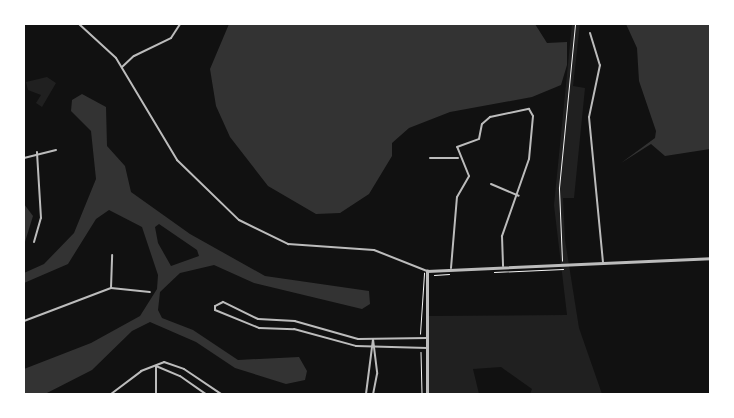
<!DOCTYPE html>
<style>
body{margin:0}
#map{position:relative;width:734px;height:418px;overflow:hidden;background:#111;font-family:"Fira Sans",sans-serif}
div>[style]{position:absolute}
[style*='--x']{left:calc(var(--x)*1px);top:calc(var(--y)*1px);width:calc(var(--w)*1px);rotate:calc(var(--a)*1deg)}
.green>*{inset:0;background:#202020}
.water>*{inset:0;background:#333}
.path>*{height:0.5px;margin:-0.25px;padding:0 0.25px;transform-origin:0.25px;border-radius:0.25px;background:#f5f5f5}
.minor>*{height:2px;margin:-1px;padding:0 1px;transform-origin:1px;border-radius:1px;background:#bcbcbc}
.tertiary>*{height:2.5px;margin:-1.25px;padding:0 1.25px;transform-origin:1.25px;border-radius:1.25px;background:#bcbcbc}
span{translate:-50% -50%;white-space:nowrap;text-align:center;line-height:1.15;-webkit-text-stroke:4px #fff;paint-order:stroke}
.frame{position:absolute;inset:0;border:25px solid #fff;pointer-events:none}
</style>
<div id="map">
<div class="green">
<div style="clip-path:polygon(572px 24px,580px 24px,573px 86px,585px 88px,574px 198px,563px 198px,565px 240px,579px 328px,602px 394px,530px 394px,532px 389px,501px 367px,473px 369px,479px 394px,429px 394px,429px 316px,567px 315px,554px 205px)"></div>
<div style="clip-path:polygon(47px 77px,56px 83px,42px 107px,36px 103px,41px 95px,28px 90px,26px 82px)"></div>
</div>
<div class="water">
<div style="clip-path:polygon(229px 24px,535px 24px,547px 43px,567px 42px,567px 65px,561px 85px,532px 97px,450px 112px,409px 128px,392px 143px,392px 156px,369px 194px,340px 213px,316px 214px,268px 186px,230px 137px,216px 106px,210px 69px)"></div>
<div style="clip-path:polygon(626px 24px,710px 24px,710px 149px,665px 156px,651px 144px,621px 163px,655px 138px,656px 131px,639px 81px,637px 48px)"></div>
<div style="clip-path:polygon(evenodd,82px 94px,106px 107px,107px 146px,125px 166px,131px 192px,190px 234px,265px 276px,369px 291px,370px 304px,362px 309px,254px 283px,214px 265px,180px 273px,160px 292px,158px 310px,162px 318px,193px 330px,238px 360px,299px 357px,307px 371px,305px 380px,286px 384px,235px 368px,196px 342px,150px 322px,132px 331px,92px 370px,45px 394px,24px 394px,24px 369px,91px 343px,140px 316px,157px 289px,158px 275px,142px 227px,109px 210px,96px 219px,68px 264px,24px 283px,24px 273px,44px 264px,74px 233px,96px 179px,91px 131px,71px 111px,72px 100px,82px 94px,159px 224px,197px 250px,199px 256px,171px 266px,158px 243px,155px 227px,159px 224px)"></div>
<div style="clip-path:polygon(24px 204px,33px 216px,24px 245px)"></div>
</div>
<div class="path">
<div style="--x:562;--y:261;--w:73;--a:-92.4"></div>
<div style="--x:559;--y:188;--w:165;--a:-84.4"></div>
<div style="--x:494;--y:272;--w:69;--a:-2.5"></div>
<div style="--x:434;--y:275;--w:15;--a:-4"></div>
<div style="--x:420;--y:334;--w:61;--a:-86.2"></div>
<div style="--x:421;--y:352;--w:42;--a:88.6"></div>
</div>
<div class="minor">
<div style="--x:79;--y:24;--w:50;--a:42.6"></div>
<div style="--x:116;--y:58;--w:119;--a:59.1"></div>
<div style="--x:177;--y:160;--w:86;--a:44.1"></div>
<div style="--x:239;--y:220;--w:55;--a:26.1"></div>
<div style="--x:288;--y:244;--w:86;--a:4"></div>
<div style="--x:374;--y:250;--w:57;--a:21.6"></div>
<div style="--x:590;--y:33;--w:34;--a:73"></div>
<div style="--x:600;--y:65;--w:53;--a:101.9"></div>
<div style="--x:589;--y:117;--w:147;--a:84.5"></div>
<div style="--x:122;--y:67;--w:16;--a:-43"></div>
<div style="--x:134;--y:56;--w:41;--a:-25.9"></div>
<div style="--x:171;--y:38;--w:17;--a:-57"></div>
<div style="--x:24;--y:158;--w:33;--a:-14"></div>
<div style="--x:430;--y:158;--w:28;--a:0"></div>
<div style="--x:491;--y:184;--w:30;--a:23"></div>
<div style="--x:34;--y:242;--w:25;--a:-74"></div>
<div style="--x:41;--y:218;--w:66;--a:-93.5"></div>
<div style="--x:451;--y:268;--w:71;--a:-85.2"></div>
<div style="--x:457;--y:197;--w:24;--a:-60"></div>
<div style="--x:469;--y:176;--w:31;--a:-112"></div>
<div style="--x:457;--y:147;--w:23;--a:-20"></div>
<div style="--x:479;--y:139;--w:15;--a:-79"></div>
<div style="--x:482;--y:124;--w:11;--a:-41"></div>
<div style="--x:490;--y:117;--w:40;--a:-12"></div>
<div style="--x:529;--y:109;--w:8;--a:60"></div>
<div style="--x:533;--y:116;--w:43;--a:95.3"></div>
<div style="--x:529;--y:159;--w:82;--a:109.3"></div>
<div style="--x:502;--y:236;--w:30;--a:88"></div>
<div style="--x:111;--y:288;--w:33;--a:-88"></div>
<div style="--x:24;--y:321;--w:93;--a:-20.8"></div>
<div style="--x:111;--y:288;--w:39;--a:6"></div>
<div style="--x:427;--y:338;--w:69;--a:179.2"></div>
<div style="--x:358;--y:339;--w:66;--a:-164.1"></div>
<div style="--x:295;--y:321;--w:37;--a:-177"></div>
<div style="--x:258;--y:319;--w:39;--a:-154"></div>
<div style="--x:223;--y:302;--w:9;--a:153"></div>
<div style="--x:215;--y:306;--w:4;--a:90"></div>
<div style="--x:215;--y:310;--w:48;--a:22.2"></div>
<div style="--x:259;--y:328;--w:35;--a:2"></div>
<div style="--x:294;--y:329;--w:64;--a:15.3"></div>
<div style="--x:356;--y:346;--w:71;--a:1.6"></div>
<div style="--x:373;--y:339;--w:35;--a:83"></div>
<div style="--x:377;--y:374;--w:20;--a:101"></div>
<div style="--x:156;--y:366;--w:26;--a:23"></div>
<div style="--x:180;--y:376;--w:32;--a:35"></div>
<div style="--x:111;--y:394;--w:38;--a:-37"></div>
<div style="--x:141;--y:371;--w:25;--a:-21"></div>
<div style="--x:164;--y:362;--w:21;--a:19"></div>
<div style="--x:184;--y:369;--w:45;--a:34"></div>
<div style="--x:156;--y:394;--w:28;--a:-90"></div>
<div style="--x:366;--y:394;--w:55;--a:-82.7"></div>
</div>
<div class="tertiary">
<div style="--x:427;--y:394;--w:123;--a:-90"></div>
<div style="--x:427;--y:271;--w:283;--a:-2.6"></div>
</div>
<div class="frame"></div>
</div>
